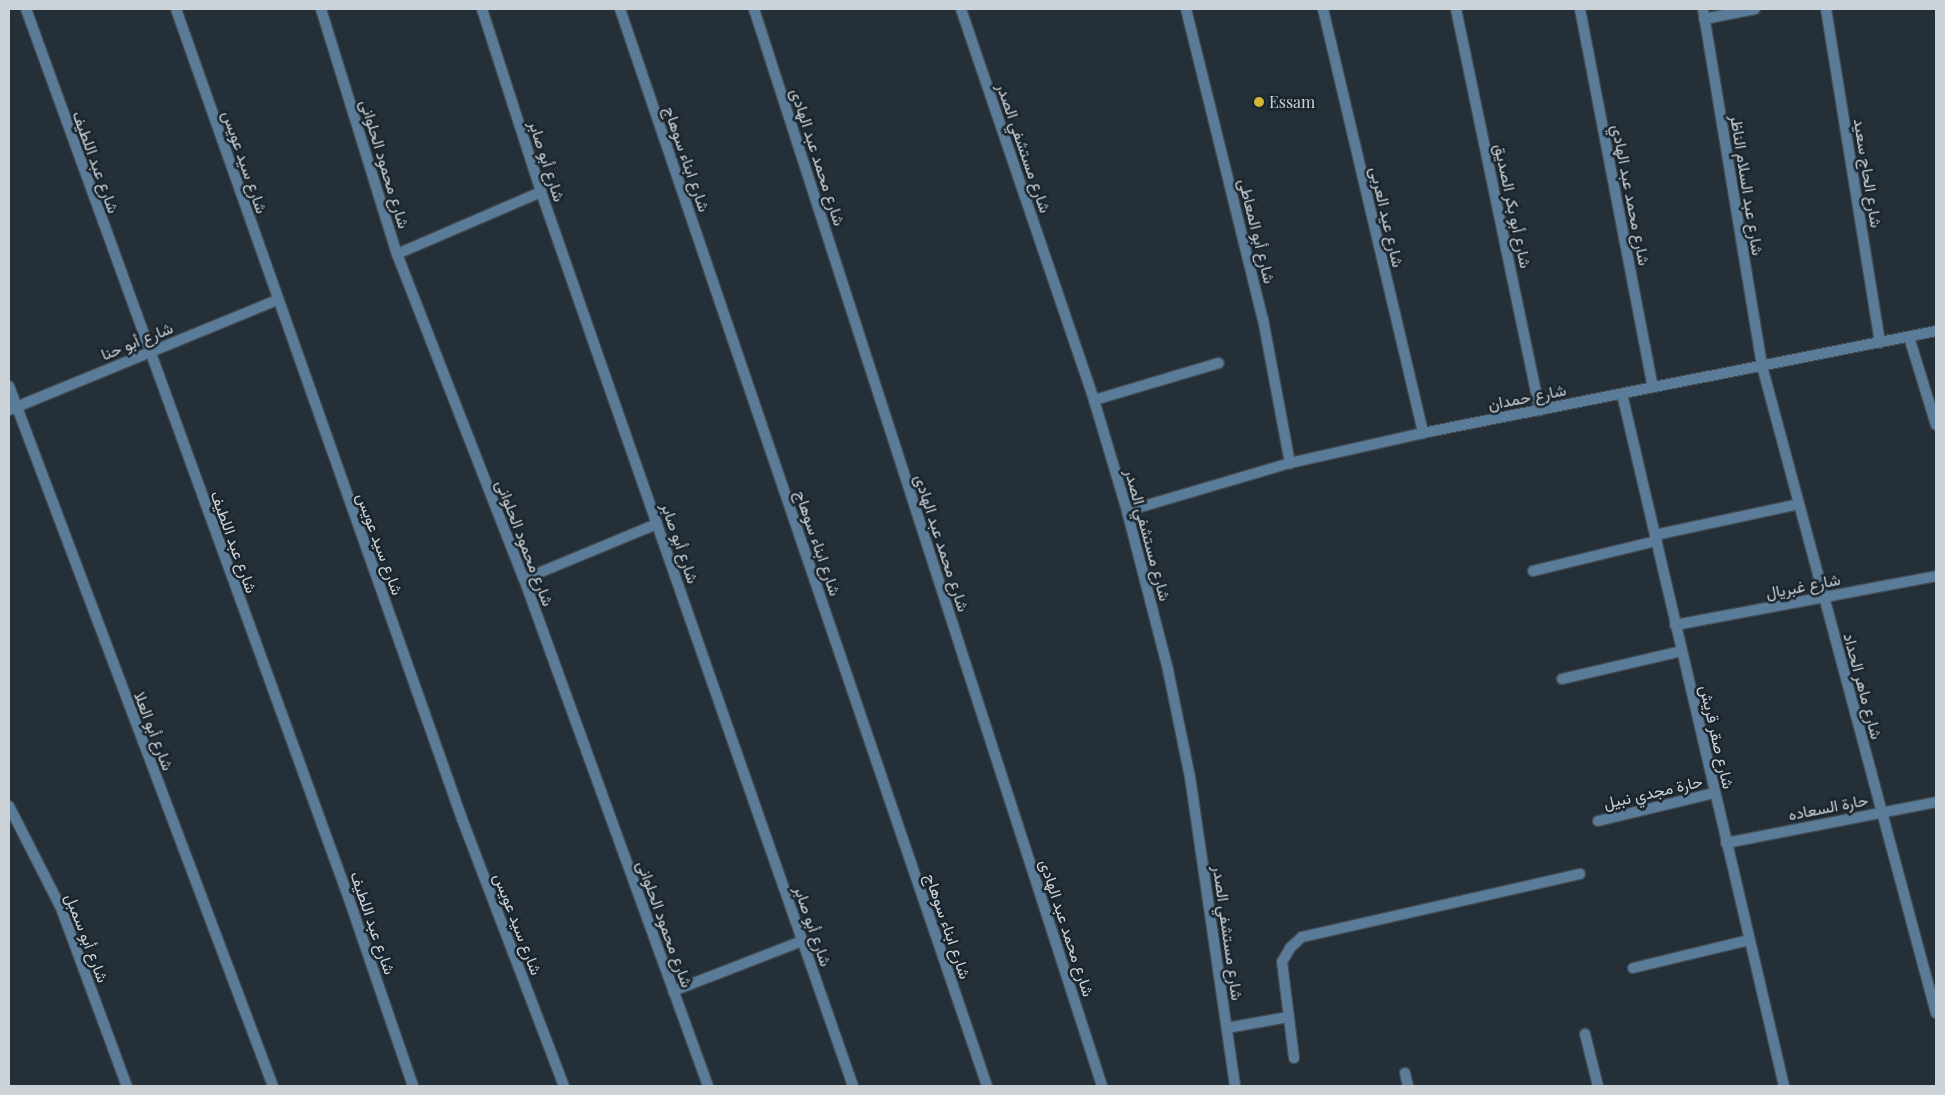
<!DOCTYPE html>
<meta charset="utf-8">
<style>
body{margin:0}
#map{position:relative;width:1945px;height:1095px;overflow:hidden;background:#242f38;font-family:"Playfair Display",Vazirmatn,serif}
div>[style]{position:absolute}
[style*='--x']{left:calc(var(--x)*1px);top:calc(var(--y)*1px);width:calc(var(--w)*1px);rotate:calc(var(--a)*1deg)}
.roads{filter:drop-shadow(1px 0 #424c55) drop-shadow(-1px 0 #424c55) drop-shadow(0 1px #424c55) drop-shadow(0 -1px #424c55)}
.service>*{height:10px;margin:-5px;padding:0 5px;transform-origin:5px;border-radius:5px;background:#5a7c98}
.minor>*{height:10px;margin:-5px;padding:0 5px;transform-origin:5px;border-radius:5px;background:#5a7c98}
.tertiary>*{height:10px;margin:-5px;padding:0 5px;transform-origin:5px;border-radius:5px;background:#5a7c98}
.dots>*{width:14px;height:14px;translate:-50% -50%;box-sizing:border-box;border:2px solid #1a252e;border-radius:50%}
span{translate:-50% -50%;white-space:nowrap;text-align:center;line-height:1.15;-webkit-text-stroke:5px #1a252e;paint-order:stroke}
.poi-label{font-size:16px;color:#cbd2d8}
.left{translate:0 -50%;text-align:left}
.street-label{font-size:16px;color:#cbd2d8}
.frame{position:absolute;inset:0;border:10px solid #cbd2d8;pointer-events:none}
</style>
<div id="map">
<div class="roads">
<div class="service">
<div style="--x:1094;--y:400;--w:130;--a:-16.5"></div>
<div style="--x:1227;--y:1028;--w:62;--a:-10.2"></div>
<div style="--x:1294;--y:1058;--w:97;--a:-97.1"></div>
<div style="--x:1282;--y:962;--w:16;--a:-60"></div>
<div style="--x:1290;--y:948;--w:16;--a:-43"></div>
<div style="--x:1302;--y:937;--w:285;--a:-12.8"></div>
</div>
<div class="minor">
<div style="--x:26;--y:9;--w:947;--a:70.05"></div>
<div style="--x:349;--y:899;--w:198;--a:71.1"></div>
<div style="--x:176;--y:9;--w:859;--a:70.55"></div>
<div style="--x:462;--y:819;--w:286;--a:69.1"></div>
<div style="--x:321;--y:9;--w:257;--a:72.8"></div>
<div style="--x:397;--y:254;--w:349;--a:68.7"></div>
<div style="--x:524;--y:579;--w:539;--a:70.05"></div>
<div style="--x:482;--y:9;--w:192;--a:72.1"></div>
<div style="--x:541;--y:192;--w:947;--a:70.76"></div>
<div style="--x:620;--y:9;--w:1138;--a:71.18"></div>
<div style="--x:754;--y:9;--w:1132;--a:72.09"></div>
<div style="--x:1186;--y:9;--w:319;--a:76.1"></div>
<div style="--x:1263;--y:319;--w:147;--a:79.4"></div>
<div style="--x:1323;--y:9;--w:436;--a:76.7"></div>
<div style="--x:1456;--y:9;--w:410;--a:78.2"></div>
<div style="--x:1580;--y:9;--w:385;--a:79.1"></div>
<div style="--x:1703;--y:9;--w:362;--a:80.6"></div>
<div style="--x:1762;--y:366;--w:670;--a:74.95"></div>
<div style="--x:1826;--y:9;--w:338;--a:80.8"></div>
<div style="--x:1704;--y:19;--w:52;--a:-11.1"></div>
<div style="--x:397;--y:254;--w:157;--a:-23.3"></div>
<div style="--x:1909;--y:337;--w:92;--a:72.9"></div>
<div style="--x:9;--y:386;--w:748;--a:69.34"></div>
<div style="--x:1622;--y:394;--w:711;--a:76.82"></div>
<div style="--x:9;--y:410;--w:290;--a:-22.3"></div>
<div style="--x:1127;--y:511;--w:170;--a:-16.4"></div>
<div style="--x:1290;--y:463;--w:136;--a:-12.7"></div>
<div style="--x:1423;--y:433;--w:523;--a:-11.25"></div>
<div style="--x:1655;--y:535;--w:147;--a:-12.1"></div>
<div style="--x:1533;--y:571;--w:127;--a:-13.7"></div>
<div style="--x:524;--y:579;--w:144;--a:-22.5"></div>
<div style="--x:1675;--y:625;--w:266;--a:-10.6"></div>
<div style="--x:1562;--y:679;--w:123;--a:-13.1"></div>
<div style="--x:9;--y:806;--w:114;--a:63"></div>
<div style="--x:61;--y:908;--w:190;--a:69.7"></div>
<div style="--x:1598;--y:821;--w:120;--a:-13.5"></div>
<div style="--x:1726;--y:843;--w:214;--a:-11"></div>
<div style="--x:1633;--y:968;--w:120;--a:-13.5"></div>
<div style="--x:673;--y:991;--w:138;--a:-21.2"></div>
<div style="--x:1585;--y:1034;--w:54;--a:76"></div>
<div style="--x:1405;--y:1073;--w:13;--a:77"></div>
</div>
<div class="tertiary">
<div style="--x:961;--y:9;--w:413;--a:71.2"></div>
<div style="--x:1094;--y:400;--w:116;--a:73.4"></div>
<div style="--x:1127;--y:511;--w:164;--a:75.5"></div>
<div style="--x:1168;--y:670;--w:109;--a:78.4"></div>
<div style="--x:1190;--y:777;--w:312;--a:81.7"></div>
</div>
</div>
<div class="dots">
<div style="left:1259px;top:102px;background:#d4b635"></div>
</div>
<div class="poi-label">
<span class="left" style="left:1269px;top:102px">Essam</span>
</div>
<div class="street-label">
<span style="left:1024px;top:148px;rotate:71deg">شارع مستشفي الصدر</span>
<span style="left:818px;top:157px;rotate:72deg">شارع محمد عبد الهادى</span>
<span style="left:687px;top:159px;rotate:71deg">شارع ابناء سوهاج</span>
<span style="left:547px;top:161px;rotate:72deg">شارع أبو صابر</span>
<span style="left:96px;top:162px;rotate:70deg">شارع عبد اللطيف</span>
<span style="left:245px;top:162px;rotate:71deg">شارع سيد عويس</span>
<span style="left:385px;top:164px;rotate:73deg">شارع محمود الحلوانى</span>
<span style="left:1868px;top:173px;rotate:81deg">شارع الحاج سعيد</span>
<span style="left:1747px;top:185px;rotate:81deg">شارع عبد السلام الناظر</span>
<span style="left:1631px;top:195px;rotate:79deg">شارع محمد عبد الهادي</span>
<span style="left:1513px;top:206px;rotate:78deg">شارع أبو بكر الصديق</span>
<span style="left:1387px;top:217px;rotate:77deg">شارع عيد العربى</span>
<span style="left:1257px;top:231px;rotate:76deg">شارع أبو المعاطى</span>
<span style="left:137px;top:341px;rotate:-22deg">شارع أبو حنا</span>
<span style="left:1527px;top:397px;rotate:-11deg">شارع حمدان</span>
<span style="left:1148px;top:535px;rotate:75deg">شارع مستشفي الصدر</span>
<span style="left:234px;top:542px;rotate:70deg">شارع عبد اللطيف</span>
<span style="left:525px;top:543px;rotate:69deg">شارع محمود الحلوانى</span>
<span style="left:680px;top:543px;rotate:71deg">شارع أبو صابر</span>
<span style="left:818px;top:543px;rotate:71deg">شارع ابناء سوهاج</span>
<span style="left:942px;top:543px;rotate:72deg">شارع محمد عبد الهادى</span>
<span style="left:380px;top:544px;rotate:70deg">شارع سيد عويس</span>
<span style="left:1803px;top:586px;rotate:-11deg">شارع غبريال</span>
<span style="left:1863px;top:686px;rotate:75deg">شارع ماهر الحداد</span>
<span style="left:154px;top:731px;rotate:69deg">شارع أبو العلا</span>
<span style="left:1717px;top:737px;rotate:77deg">شارع صقر قريش</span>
<span style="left:1653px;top:792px;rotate:-13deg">حارة مجدي نبيل</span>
<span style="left:1828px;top:807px;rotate:-11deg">حارة السعاده</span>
<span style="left:373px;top:923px;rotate:71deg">شارع عبد اللطيف</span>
<span style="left:518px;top:924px;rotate:69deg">شارع سيد عويس</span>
<span style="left:665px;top:924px;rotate:70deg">شارع محمود الحلوانى</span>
<span style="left:813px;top:926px;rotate:71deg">شارع أبو صابر</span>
<span style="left:948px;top:926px;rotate:71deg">شارع ابناء سوهاج</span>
<span style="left:1067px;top:928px;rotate:72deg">شارع محمد عبد الهادى</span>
<span style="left:1228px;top:933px;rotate:82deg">شارع مستشفي الصدر</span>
<span style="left:87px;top:938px;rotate:69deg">شارع أبو سمبل</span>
</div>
<div class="frame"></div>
</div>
